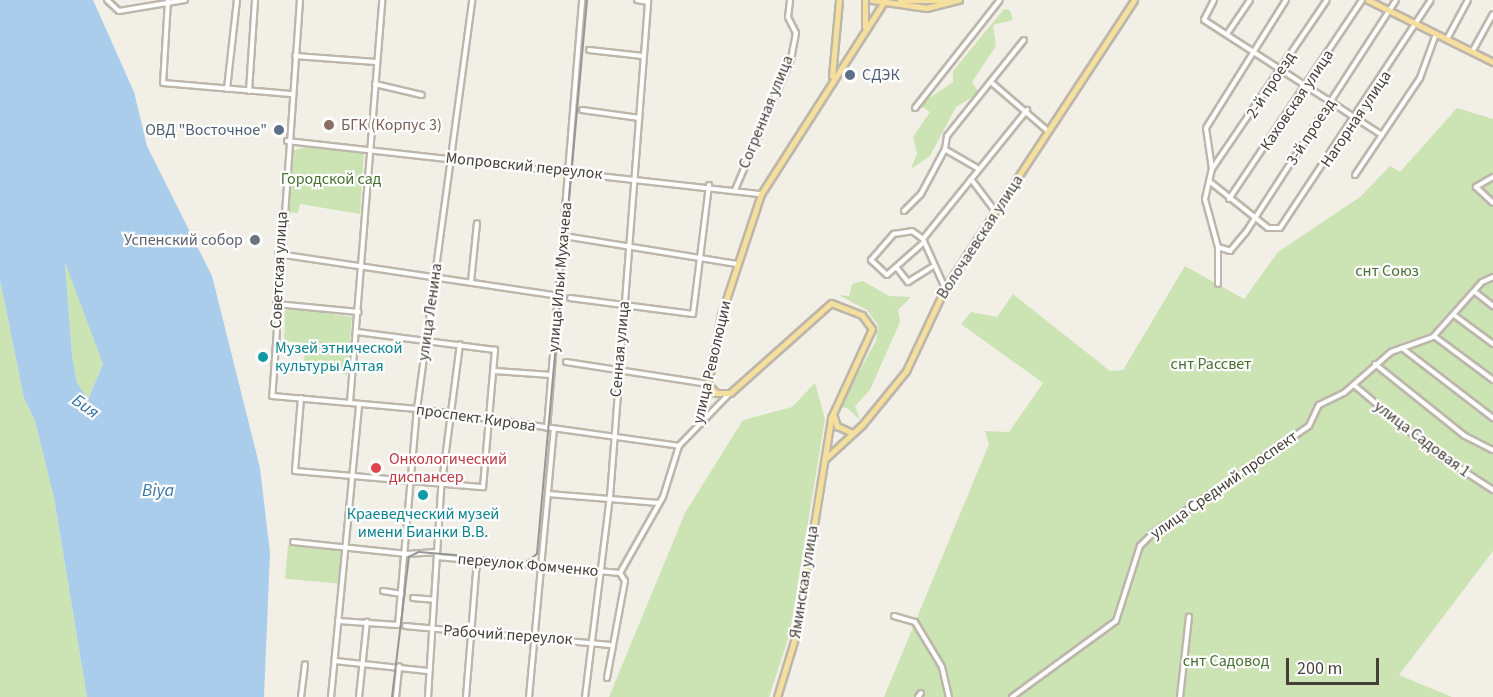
<!DOCTYPE html>
<meta charset="utf-8">
<style>
body{margin:0}
#map{position:relative;width:1493px;height:697px;overflow:hidden;background:#f2efe7;font-family:"Source Sans 3",sans-serif}
div>[style]{position:absolute}
[style*='--x']{left:calc(var(--x)*1px);top:calc(var(--y)*1px);width:calc(var(--w)*1px);rotate:calc(var(--a)*1deg)}
.green>*{inset:0;background:#cce3b4;transform-origin:0 0}
.water>*{inset:0;background:#a9cdea}
.roads{filter:drop-shadow(2px 0 #bdb7ab) drop-shadow(-2px 0 #bdb7ab) drop-shadow(0 2px #bdb7ab) drop-shadow(0 -2px #bdb7ab)}
.minor>*{height:4px;margin:-2px;padding:0 2px;transform-origin:2px;border-radius:2px;background:#fff}
.major>*{height:5px;margin:-2.5px;padding:0 2.5px;transform-origin:2.5px;border-radius:2.5px;background:#f5df9d}
.tram>*{height:1.5px;margin:-0.75px;padding:0 0.75px;transform-origin:0.75px;border-radius:0.75px;background:#969696}
.dots>*{width:16px;height:16px;translate:-50% -50%;box-sizing:border-box;border:3px solid #fff;border-radius:50%}
span{translate:-50% -50%;white-space:nowrap;text-align:center;line-height:1.15;-webkit-text-stroke:4.5px #fff;paint-order:stroke}
.service-label{font-size:16px;color:#4e5e75}
.left{translate:0 -50%;text-align:left}
.right{translate:-100% -50%;text-align:right}
.street-label{font-size:16px;color:#454037}
.education-label{font-size:16px;color:#785e54}
.park-label{font-size:16px;color:#46712f}
.worship-label{font-size:16px;color:#5b616d}
.culture-label{font-size:16px;color:#0d838f}
.health-label{font-size:16px;color:#be3a42}
.water-label{font-size:18px;color:#3a75a7;font-style:italic}
.scale{position:absolute;left:1286px;top:658px;width:93px;height:27px;box-sizing:border-box;border:3px solid #454037;border-top:0;padding-left:8px;font-size:18px;line-height:21px;white-space:nowrap;color:#454037;-webkit-text-stroke:4px #fff;paint-order:stroke}
</style>
<div id="map">
<div class="green">
<div style="clip-path:polygon(1004px 9px,1010px 10px,1013px 20px,993px 25px,996px 46px,972px 82px,979px 93px,956px 107px,930px 156px,911px 169px,917px 153px,913px 137px,930px 112px,919px 105px,953px 82px,953px 71px)"></div>
<div style="clip-path:polygon(1457px 108px,1493px 119px,1493px 551px,1399px 675px,1452px 697px,884px 697px,989px 444px,985px 431px,1009px 432px,1043px 383px,961px 324px,971px 312px,997px 317px,1013px 294px,1110px 371px,1123px 370px,1185px 266px,1244px 299px,1278px 252px,1360px 197px,1390px 166px,1400px 172px)"></div>
<div style="clip-path:polygon(306px 147px,364px 153px,360px 214px,300px 204px,298px 213px,286px 212px,291px 151px)"></div>
<div style="clip-path:polygon(65px 260px,103px 364px,88px 399px,77px 383px,72px 355px)"></div>
<div style="clip-path:polygon(0 280px,24px 398px,35px 421px,54px 498px,87px 697px,0 697px)"></div>
<div style="clip-path:polygon(863px 281px,889px 296px,911px 297px,898px 310px,900px 322px,870px 390px,855px 406px,860px 420px,847px 408px,839px 407px,876px 341px,878px 325px,867px 310px,838px 295px,849px 296px,852px 284px)"></div>
<div style="clip-path:polygon(290px 308px,352px 317px,347px 375px,304px 364px,305px 343px,284px 341px,285px 311px)"></div>
<div style="clip-path:polygon(815px 383px,825px 419px,790px 633px,769px 697px,609px 697px,685px 513px,743px 420px,792px 407px)"></div>
<div style="left:288px;top:545px;width:53px;height:34px;rotate:5deg"></div>
</div>
<div class="water">
<div style="clip-path:polygon(evenodd,0 0,93px 0,134px 92px,147px 146px,212px 276px,260px 468px,270px 553px,264px 697px,87px 697px,54px 498px,35px 421px,24px 398px,0 280px,0 0,65px 262px,103px 364px,88px 399px,77px 383px,72px 355px,65px 262px)"></div>
</div>
<div class="roads">
<div class="minor">
<div style="--x:107;--y:0;--w:16;--a:43"></div>
<div style="--x:119;--y:11;--w:67;--a:-9.5"></div>
<div style="--x:168;--y:0;--w:83;--a:93.4"></div>
<div style="--x:163;--y:83;--w:128;--a:4.9"></div>
<div style="--x:300;--y:0;--w:397;--a:94"></div>
<div style="--x:272;--y:396;--w:146;--a:5.1"></div>
<div style="--x:417;--y:409;--w:265;--a:8"></div>
<div style="--x:637;--y:0;--w:11;--a:10"></div>
<div style="--x:1214;--y:0;--w:22;--a:117"></div>
<div style="--x:1204;--y:20;--w:212;--a:32.9"></div>
<div style="--x:1227;--y:34;--w:41;--a:-55.9"></div>
<div style="--x:1447;--y:39;--w:44;--a:-61.7"></div>
<div style="--x:589;--y:50;--w:54;--a:6.3"></div>
<div style="--x:1472;--y:52;--w:43;--a:-61.1"></div>
<div style="--x:295;--y:56;--w:81;--a:4.2"></div>
<div style="--x:992;--y:83;--w:74;--a:40.6"></div>
<div style="--x:375;--y:84;--w:48;--a:13.2"></div>
<div style="--x:227;--y:89;--w:90;--a:-83.6"></div>
<div style="--x:249;--y:91;--w:91;--a:-86.2"></div>
<div style="--x:915;--y:108;--w:137;--a:-51.8"></div>
<div style="--x:582;--y:110;--w:58;--a:8"></div>
<div style="--x:287;--y:141;--w:477;--a:6.4"></div>
<div style="--x:979;--y:169;--w:39;--a:-150"></div>
<div style="--x:945;--y:149;--w:13;--a:-81"></div>
<div style="--x:947;--y:136;--w:123;--a:-51.3"></div>
<div style="--x:1212;--y:169;--w:204;--a:-55.8"></div>
<div style="--x:1355;--y:175;--w:117;--a:-56.2"></div>
<div style="--x:1420;--y:78;--w:47;--a:-70"></div>
<div style="--x:1493;--y:177;--w:20;--a:150"></div>
<div style="--x:1476;--y:187;--w:23;--a:43"></div>
<div style="--x:971;--y:179;--w:40;--a:53"></div>
<div style="--x:1209;--y:181;--w:75;--a:38.5"></div>
<div style="--x:1268;--y:228;--w:12;--a:0"></div>
<div style="--x:1280;--y:228;--w:273;--a:-56.5"></div>
<div style="--x:735;--y:190;--w:142;--a:-66.9"></div>
<div style="--x:791;--y:59;--w:26;--a:-79"></div>
<div style="--x:796;--y:33;--w:18;--a:-117"></div>
<div style="--x:788;--y:17;--w:17;--a:-83"></div>
<div style="--x:1229;--y:199;--w:239;--a:-56.2"></div>
<div style="--x:904;--y:211;--w:24;--a:-45"></div>
<div style="--x:921;--y:194;--w:51;--a:-61.9"></div>
<div style="--x:570;--y:237;--w:169;--a:9.2"></div>
<div style="--x:923;--y:243;--w:48;--a:138.4"></div>
<div style="--x:887;--y:275;--w:22;--a:-137"></div>
<div style="--x:871;--y:260;--w:35;--a:-49"></div>
<div style="--x:894;--y:234;--w:18;--a:-9"></div>
<div style="--x:912;--y:231;--w:14;--a:36"></div>
<div style="--x:1218;--y:247;--w:13;--a:18"></div>
<div style="--x:1230;--y:251;--w:25;--a:-50"></div>
<div style="--x:1246;--y:232;--w:276;--a:-57.1"></div>
<div style="--x:278;--y:254;--w:283;--a:8.5"></div>
<div style="--x:897;--y:268;--w:18;--a:52"></div>
<div style="--x:908;--y:282;--w:28;--a:-32"></div>
<div style="--x:471;--y:282;--w:59;--a:-84.2"></div>
<div style="--x:1218;--y:284;--w:37;--a:-90"></div>
<div style="--x:1218;--y:247;--w:50;--a:-105.2"></div>
<div style="--x:1205;--y:199;--w:31;--a:-77"></div>
<div style="--x:1212;--y:169;--w:41;--a:-98.3"></div>
<div style="--x:1206;--y:128;--w:151;--a:-58"></div>
<div style="--x:945;--y:288;--w:54;--a:-114.2"></div>
<div style="--x:923;--y:239;--w:166;--a:-51.1"></div>
<div style="--x:1475;--y:292;--w:23;--a:38"></div>
<div style="--x:570;--y:298;--w:124;--a:7.4"></div>
<div style="--x:693;--y:314;--w:130;--a:-82.9"></div>
<div style="--x:276;--y:304;--w:83;--a:5.5"></div>
<div style="--x:1454;--y:315;--w:49;--a:36.6"></div>
<div style="--x:1434;--y:336;--w:74;--a:36.7"></div>
<div style="--x:1402;--y:348;--w:115;--a:37.6"></div>
<div style="--x:566;--y:362;--w:144;--a:8.8"></div>
<div style="--x:708;--y:384;--w:41;--a:101.3"></div>
<div style="--x:700;--y:424;--w:30;--a:134"></div>
<div style="--x:1375;--y:364;--w:115;--a:38.7"></div>
<div style="--x:1465;--y:436;--w:31;--a:27"></div>
<div style="--x:495;--y:371;--w:56;--a:4.1"></div>
<div style="--x:1354;--y:385;--w:98;--a:40"></div>
<div style="--x:1429;--y:448;--w:77;--a:33.3"></div>
<div style="--x:301;--y:398;--w:73;--a:94.7"></div>
<div style="--x:295;--y:471;--w:189;--a:4.9"></div>
<div style="--x:483;--y:487;--w:138;--a:-85"></div>
<div style="--x:495;--y:350;--w:139;--a:-172.6"></div>
<div style="--x:350;--y:402;--w:403;--a:-85.4"></div>
<div style="--x:700;--y:424;--w:43;--a:-45.9"></div>
<div style="--x:547;--y:428;--w:429;--a:-85.3"></div>
<div style="--x:548;--y:494;--w:111;--a:4.6"></div>
<div style="--x:293;--y:542;--w:115;--a:6"></div>
<div style="--x:407;--y:554;--w:30;--a:-4"></div>
<div style="--x:437;--y:557;--w:184;--a:5"></div>
<div style="--x:383;--y:591;--w:19;--a:9"></div>
<div style="--x:413;--y:598;--w:21;--a:5"></div>
<div style="--x:894;--y:616;--w:22;--a:16"></div>
<div style="--x:915;--y:622;--w:52;--a:59"></div>
<div style="--x:942;--y:667;--w:31;--a:77"></div>
<div style="--x:338;--y:621;--w:60;--a:3.8"></div>
<div style="--x:398;--y:625;--w:217;--a:-85"></div>
<div style="--x:417;--y:409;--w:413;--a:-82.3"></div>
<div style="--x:405;--y:626;--w:206;--a:5.3"></div>
<div style="--x:335;--y:661;--w:93;--a:6.2"></div>
<div style="--x:607;--y:678;--w:99;--a:-79.5"></div>
<div style="--x:625;--y:581;--w:9;--a:-122"></div>
<div style="--x:620;--y:573;--w:87;--a:-60.5"></div>
<div style="--x:663;--y:497;--w:53;--a:-72.6"></div>
<div style="--x:301;--y:697;--w:33;--a:-83"></div>
<div style="--x:331;--y:697;--w:293;--a:-84.5"></div>
<div style="--x:359;--y:697;--w:76;--a:-84"></div>
<div style="--x:396;--y:697;--w:31;--a:-84"></div>
<div style="--x:428;--y:697;--w:207;--a:-86.4"></div>
<div style="--x:441;--y:490;--w:147;--a:-82.6"></div>
<div style="--x:466;--y:697;--w:136;--a:-85.4"></div>
<div style="--x:529;--y:697;--w:269;--a:-84.7"></div>
<div style="--x:585;--y:697;--w:202;--a:-82.9"></div>
<div style="--x:610;--y:497;--w:498;--a:-85.6"></div>
<div style="--x:918;--y:697;--w:5;--a:-53"></div>
<div style="--x:1012;--y:697;--w:129;--a:-36.2"></div>
<div style="--x:1116;--y:621;--w:79;--a:-72.3"></div>
<div style="--x:1140;--y:546;--w:16;--a:-45"></div>
<div style="--x:1151;--y:535;--w:192;--a:-34.6"></div>
<div style="--x:1309;--y:426;--w:23;--a:-65"></div>
<div style="--x:1319;--y:405;--w:28;--a:-26"></div>
<div style="--x:1344;--y:393;--w:62;--a:-41.1"></div>
<div style="--x:1391;--y:352;--w:45;--a:-19.7"></div>
<div style="--x:1433;--y:337;--w:74;--a:-48.3"></div>
<div style="--x:1482;--y:282;--w:12;--a:-24"></div>
<div style="--x:1180;--y:697;--w:81;--a:-83.6"></div>
</div>
<div class="major">
<div style="--x:865;--y:0;--w:27;--a:90"></div>
<div style="--x:872;--y:0;--w:55;--a:8.4"></div>
<div style="--x:926;--y:8;--w:34;--a:-14"></div>
<div style="--x:900;--y:0;--w:49;--a:0"></div>
<div style="--x:1368;--y:0;--w:140;--a:26.4"></div>
<div style="--x:832;--y:76;--w:76;--a:-84.7"></div>
<div style="--x:833;--y:414;--w:13;--a:72"></div>
<div style="--x:837;--y:426;--w:17;--a:24"></div>
<div style="--x:825;--y:459;--w:50;--a:-42.6"></div>
<div style="--x:862;--y:425;--w:70;--a:-50.8"></div>
<div style="--x:906;--y:371;--w:92;--a:-64.8"></div>
<div style="--x:945;--y:288;--w:344;--a:-56.7"></div>
<div style="--x:777;--y:697;--w:69;--a:-73.1"></div>
<div style="--x:797;--y:631;--w:216;--a:-80.9"></div>
<div style="--x:831;--y:418;--w:98;--a:-65.3"></div>
<div style="--x:872;--y:329;--w:17;--a:-126"></div>
<div style="--x:862;--y:315;--w:33;--a:-159"></div>
<div style="--x:831;--y:303;--w:135;--a:138.3"></div>
<div style="--x:730;--y:393;--w:14;--a:180"></div>
<div style="--x:716;--y:393;--w:12;--a:-132"></div>
<div style="--x:708;--y:384;--w:70;--a:-79.3"></div>
<div style="--x:721;--y:315;--w:127;--a:-71.7"></div>
<div style="--x:761;--y:194;--w:230;--a:-57.4"></div>
</div>
</div>
<div class="tram">
<div style="--x:392;--y:697;--w:141;--a:-83.1"></div>
<div style="--x:409;--y:557;--w:11;--a:-27"></div>
<div style="--x:419;--y:552;--w:109;--a:4.7"></div>
<div style="--x:528;--y:561;--w:11;--a:-38"></div>
<div style="--x:537;--y:554;--w:556;--a:-84.84"></div>
</div>
<div class="dots">
<div style="left:850px;top:75px;background:#5c6f8a"></div>
<div style="left:329px;top:125px;background:#8d6e63"></div>
<div style="left:279px;top:130px;background:#5c6f8a"></div>
<div style="left:255px;top:240px;background:#6b7280"></div>
<div style="left:263px;top:357px;background:#0f9aa8"></div>
<div style="left:376px;top:468px;background:#e0444e"></div>
<div style="left:423px;top:495px;background:#0f9aa8"></div>
</div>
<div class="service-label">
<span class="left" style="left:862px;top:75px">СДЭК</span>
<span class="right" style="left:267px;top:130px">ОВД "Восточное"</span>
</div>
<div class="street-label">
<span style="left:1271px;top:85px;rotate:-57deg">2-й проезд</span>
<span style="left:1297px;top:100px;rotate:-56deg">Каховская улица</span>
<span style="left:766px;top:112px;rotate:-68deg">Согренная улица</span>
<span style="left:1356px;top:119px;rotate:-56deg">Нагорная улица</span>
<span style="left:1311px;top:132px;rotate:-57deg">3-й проезд</span>
<span style="left:524px;top:166px;rotate:6deg">Мопровский переулок</span>
<span style="left:980px;top:237px;rotate:-57deg">Волочаевская улица</span>
<span style="left:279px;top:270px;rotate:-87deg">Советская улица</span>
<span style="left:560px;top:277px;rotate:-85deg">улица Ильи Мухачева</span>
<span style="left:430px;top:312px;rotate:-82deg">улица Ленина</span>
<span style="left:620px;top:349px;rotate:-85deg">Сенная улица</span>
<span style="left:712px;top:362px;rotate:-77deg">улица Революции</span>
<span style="left:476px;top:418px;rotate:8deg">проспект Кирова</span>
<span style="left:1422px;top:439px;rotate:37deg">улица Садовая 1</span>
<span style="left:1224px;top:485px;rotate:-35deg">улица Средний проспект</span>
<span style="left:528px;top:565px;rotate:5deg">переулок Фомченко</span>
<span style="left:804px;top:582px;rotate:-81deg">Яминская улица</span>
<span style="left:508px;top:635px;rotate:4deg">Рабочий переулок</span>
</div>
<div class="education-label">
<span class="left" style="left:341px;top:125px">БГК (Корпус 3)</span>
</div>
<div class="park-label">
<span style="left:331px;top:179px">Городской сад</span>
<span style="left:1387px;top:271px">снт Союз</span>
<span style="left:1211px;top:364px">снт Рассвет</span>
<span style="left:1226px;top:661px">снт Садовод</span>
</div>
<div class="worship-label">
<span class="right" style="left:243px;top:240px">Успенский собор</span>
</div>
<div class="culture-label">
<span class="left" style="left:275px;top:357px">Музей этнической<br>культуры Алтая</span>
<span style="left:423px;top:523px">Краеведческий музей<br>имени Бианки В.В.</span>
</div>
<div class="health-label">
<span class="left" style="left:389px;top:468px">Онкологический<br>диспансер</span>
</div>
<div class="water-label">
<span style="left:85px;top:407px;rotate:35deg">Бия</span>
<span style="left:158px;top:491px">Biya</span>
</div>
<div class="scale">200 m</div>
</div>
